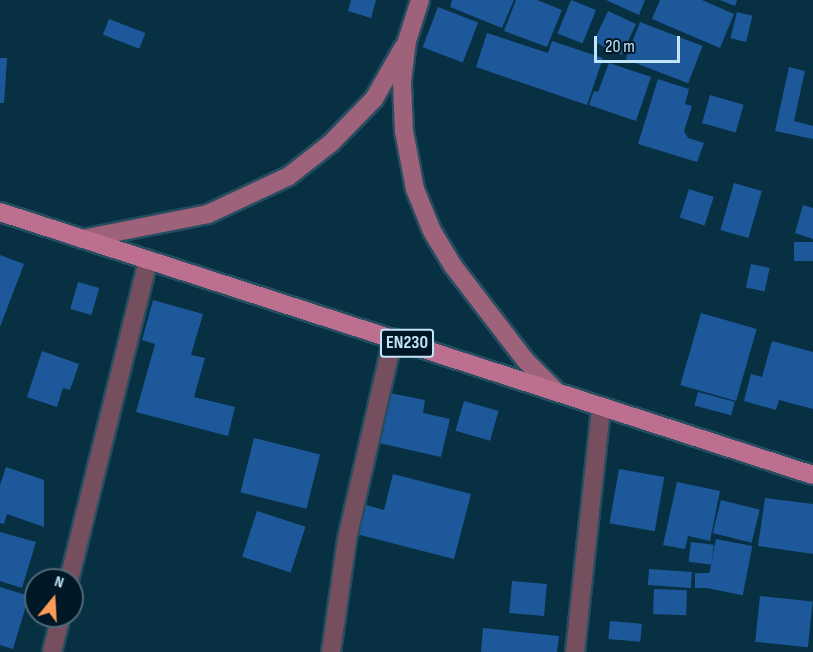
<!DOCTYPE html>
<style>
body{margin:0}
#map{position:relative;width:813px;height:652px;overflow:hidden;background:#083043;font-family:"Sofia Sans Condensed",sans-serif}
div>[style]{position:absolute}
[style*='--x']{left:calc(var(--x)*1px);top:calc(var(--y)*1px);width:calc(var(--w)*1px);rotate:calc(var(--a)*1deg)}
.building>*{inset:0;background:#1c589a;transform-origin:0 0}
.roads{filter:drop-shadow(2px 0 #264d60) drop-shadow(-2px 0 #264d60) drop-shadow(0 2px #264d60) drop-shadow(0 -2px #264d60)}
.street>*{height:18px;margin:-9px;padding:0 9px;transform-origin:9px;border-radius:9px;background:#764f5e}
.secondary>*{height:18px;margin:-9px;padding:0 9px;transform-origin:9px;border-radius:9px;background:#9e627a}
.primary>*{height:18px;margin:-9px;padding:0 9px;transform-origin:9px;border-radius:9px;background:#bd6f90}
span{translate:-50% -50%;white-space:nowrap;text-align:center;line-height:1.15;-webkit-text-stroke:6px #001725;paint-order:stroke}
.shield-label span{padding:2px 4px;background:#001725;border:2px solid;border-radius:4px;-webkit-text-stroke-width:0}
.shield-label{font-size:18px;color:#c3e5fa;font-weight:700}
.north{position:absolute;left:24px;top:568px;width:60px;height:60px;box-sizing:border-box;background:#001725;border:2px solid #4e697a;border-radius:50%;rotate:18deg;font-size:16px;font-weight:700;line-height:24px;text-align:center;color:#c3e5fa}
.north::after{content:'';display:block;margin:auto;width:21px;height:27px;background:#fd9c57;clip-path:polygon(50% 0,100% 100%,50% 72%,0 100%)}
.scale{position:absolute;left:594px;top:36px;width:86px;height:27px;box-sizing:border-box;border:3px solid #c3e5fa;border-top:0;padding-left:8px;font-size:18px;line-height:21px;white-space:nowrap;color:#c3e5fa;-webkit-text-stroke:4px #001725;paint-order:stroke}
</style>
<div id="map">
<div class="building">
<div style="clip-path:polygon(351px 0,376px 0,371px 18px,348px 11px)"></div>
<div style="clip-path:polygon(452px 0,514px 0,502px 28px,450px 7px)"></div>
<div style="clip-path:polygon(516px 0,537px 0,562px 10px,547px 47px,504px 31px)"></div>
<div style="left:571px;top:0;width:27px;height:36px;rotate:22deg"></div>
<div style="clip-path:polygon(606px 0,645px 0,639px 15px)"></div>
<div style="clip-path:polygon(660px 0,702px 0,734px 14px,720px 48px,652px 19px)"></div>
<div style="clip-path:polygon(720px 0,737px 0,735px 6px)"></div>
<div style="left:438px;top:7px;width:43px;height:43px;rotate:21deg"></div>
<div style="left:608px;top:11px;width:31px;height:34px;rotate:25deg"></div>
<div style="left:737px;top:12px;width:16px;height:27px;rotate:14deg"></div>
<div style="left:109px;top:19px;width:39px;height:17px;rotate:21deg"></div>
<div style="left:640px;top:22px;width:67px;height:40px;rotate:21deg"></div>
<div style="clip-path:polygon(487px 33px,548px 53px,552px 41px,603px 58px,587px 105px,476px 67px)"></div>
<div style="clip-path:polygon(0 58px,7px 58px,4px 103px,0 103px)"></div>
<div style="clip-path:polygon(609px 63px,651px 77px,636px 121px,589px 105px,594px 91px,598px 92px)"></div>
<div style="clip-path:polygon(789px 67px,805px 71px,794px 121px,813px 126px,813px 139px,775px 131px)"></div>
<div style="clip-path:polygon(658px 79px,689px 89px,685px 104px,692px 106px,684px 131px,688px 138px,704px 143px,697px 162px,638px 144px)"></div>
<div style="left:710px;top:95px;width:35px;height:29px;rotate:16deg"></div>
<div style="left:734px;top:183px;width:29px;height:49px;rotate:16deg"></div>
<div style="left:689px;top:189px;width:26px;height:30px;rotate:18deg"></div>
<div style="clip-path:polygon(803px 205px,813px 208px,813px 239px,795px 233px)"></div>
<div style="left:794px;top:242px;width:19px;height:19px"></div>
<div style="clip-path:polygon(0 255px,24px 264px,0 327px)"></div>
<div style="left:751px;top:264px;width:19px;height:24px;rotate:12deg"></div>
<div style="left:78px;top:282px;width:22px;height:28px;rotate:16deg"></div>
<div style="clip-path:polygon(153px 300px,203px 314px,191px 355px,205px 358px,194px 397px,235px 407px,228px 436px,136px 412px,155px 344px,142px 340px)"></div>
<div style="left:701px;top:313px;width:58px;height:75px;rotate:16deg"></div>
<div style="clip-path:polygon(772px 341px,813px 352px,813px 409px,779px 400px,776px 410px,744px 401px,751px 374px,762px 377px)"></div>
<div style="clip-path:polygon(42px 351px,79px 364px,70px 390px,63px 388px,57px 407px,27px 397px)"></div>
<div style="left:698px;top:392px;width:38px;height:14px;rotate:15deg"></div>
<div style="clip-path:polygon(390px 393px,425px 400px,423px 413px,450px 419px,441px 457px,379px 443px)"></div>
<div style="left:464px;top:401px;width:36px;height:31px;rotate:16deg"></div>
<div style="left:254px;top:438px;width:68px;height:56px;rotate:14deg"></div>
<div style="clip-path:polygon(6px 467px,44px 480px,44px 527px,7px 514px,4px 524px,0 523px,0 485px)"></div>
<div style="left:619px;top:469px;width:46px;height:55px;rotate:10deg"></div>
<div style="clip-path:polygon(393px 474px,471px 494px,454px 559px,356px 534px,363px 504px,384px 510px)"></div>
<div style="clip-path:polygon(677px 482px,720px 491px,710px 541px,688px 536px,685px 549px,663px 545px)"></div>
<div style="clip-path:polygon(765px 498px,813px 504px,813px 554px,758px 546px)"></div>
<div style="left:721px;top:500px;width:40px;height:34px;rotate:14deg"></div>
<div style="left:257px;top:511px;width:51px;height:48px;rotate:18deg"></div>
<div style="clip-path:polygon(0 532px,36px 542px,22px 588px,0 581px)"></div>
<div style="left:716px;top:539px;width:37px;height:50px;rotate:11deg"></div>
<div style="left:691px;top:542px;width:23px;height:20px;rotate:7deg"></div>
<div style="left:649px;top:569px;width:43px;height:16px;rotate:4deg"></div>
<div style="left:695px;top:573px;width:16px;height:15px"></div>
<div style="left:512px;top:581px;width:35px;height:32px;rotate:5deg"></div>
<div style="clip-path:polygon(0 587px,29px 596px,13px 649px,0 645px)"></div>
<div style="left:654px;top:589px;width:33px;height:25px;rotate:2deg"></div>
<div style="left:760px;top:596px;width:53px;height:46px;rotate:6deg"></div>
<div style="left:610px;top:621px;width:32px;height:18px;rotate:5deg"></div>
<div style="clip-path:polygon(483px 628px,559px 636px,557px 652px,481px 652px)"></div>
</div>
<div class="roads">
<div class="street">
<div style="--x:69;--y:580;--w:330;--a:-76.1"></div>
<div style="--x:52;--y:652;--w:37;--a:-76"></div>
<div style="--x:331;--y:652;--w:114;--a:-81.9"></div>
<div style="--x:347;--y:539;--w:206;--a:-77.1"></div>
<div style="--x:575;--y:652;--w:246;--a:-83.9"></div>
</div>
<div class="secondary">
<div style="--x:420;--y:0;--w:43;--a:107.6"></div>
<div style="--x:407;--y:41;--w:41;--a:97"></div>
<div style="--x:402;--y:82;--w:49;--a:87.7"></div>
<div style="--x:404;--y:131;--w:59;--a:79.3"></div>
<div style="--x:415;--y:189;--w:45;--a:68"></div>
<div style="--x:432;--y:231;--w:41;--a:59"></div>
<div style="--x:453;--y:266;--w:118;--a:52.5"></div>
<div style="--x:525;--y:360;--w:42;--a:45"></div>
<div style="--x:82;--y:239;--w:128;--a:-11.2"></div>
<div style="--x:208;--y:214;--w:89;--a:-25.1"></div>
<div style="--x:289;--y:176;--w:53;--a:-38.2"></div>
<div style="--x:331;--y:143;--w:62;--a:-45.7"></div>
<div style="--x:374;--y:99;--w:59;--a:-60.4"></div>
</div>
<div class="primary">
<div style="--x:0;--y:212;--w:854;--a:17.93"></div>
</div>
</div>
<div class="shield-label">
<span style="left:407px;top:343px">EN230</span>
</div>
<div class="north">N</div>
<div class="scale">20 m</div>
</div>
